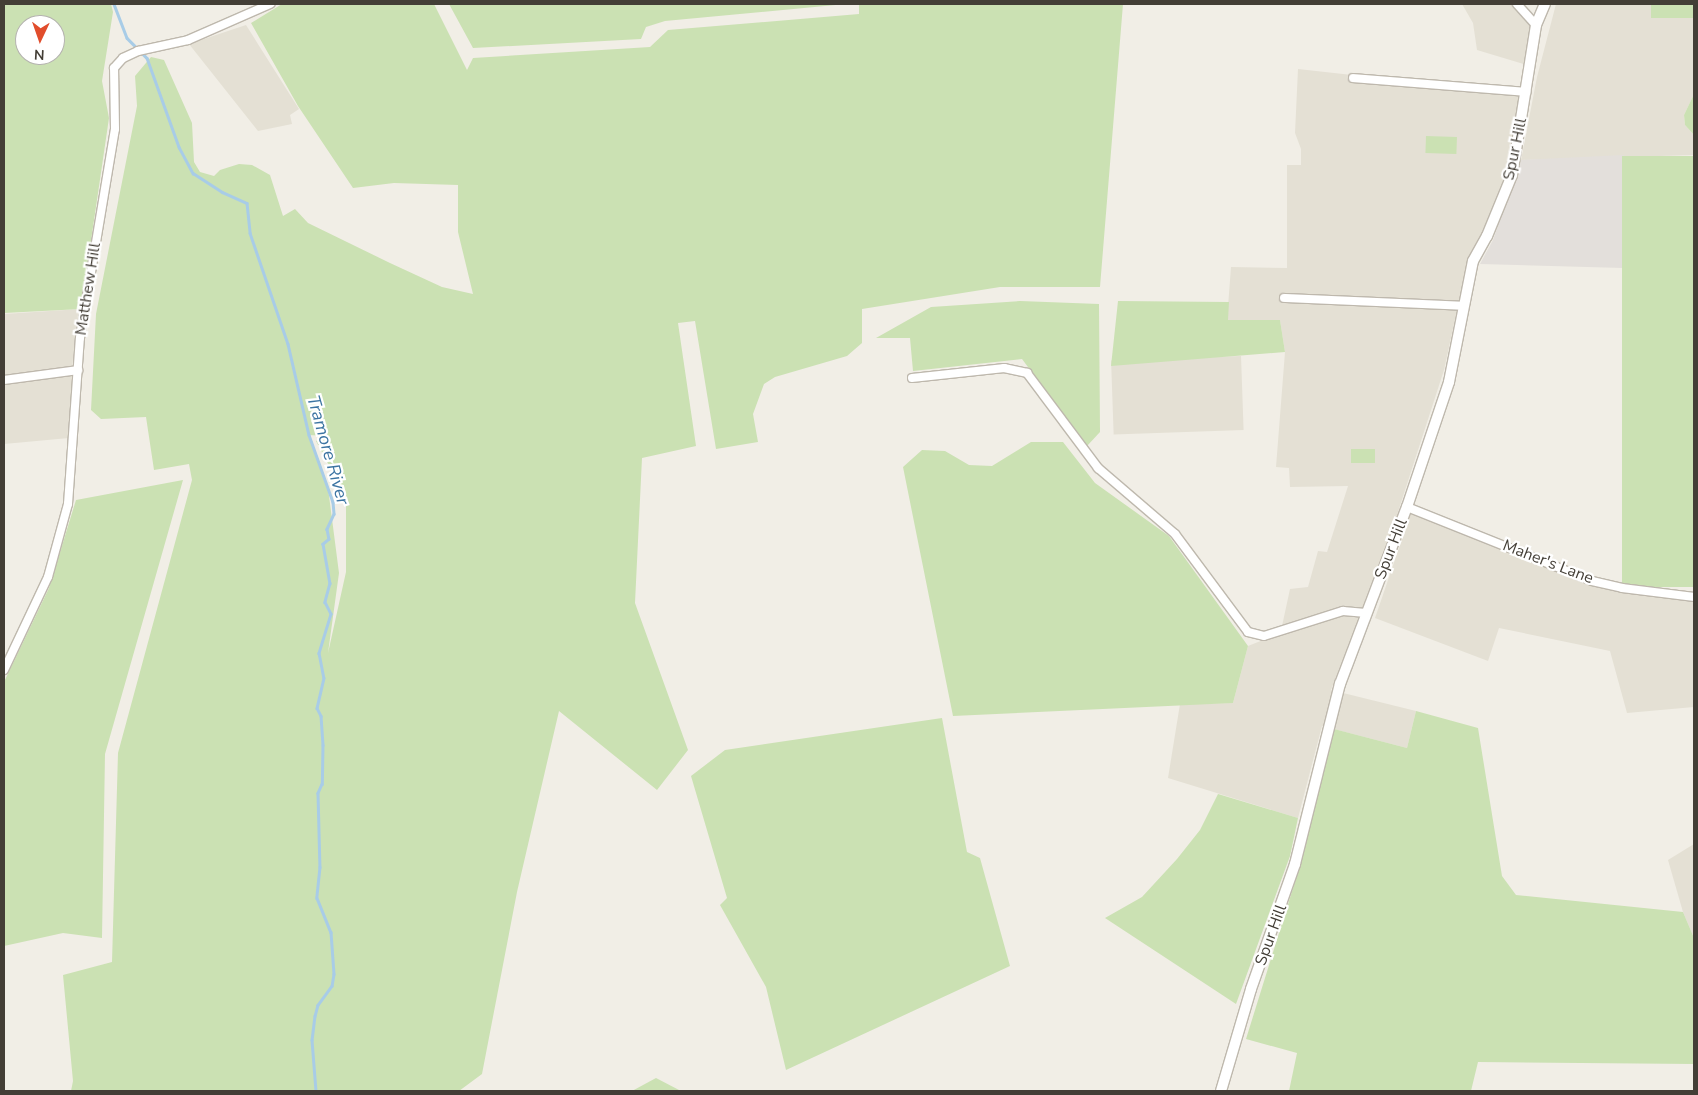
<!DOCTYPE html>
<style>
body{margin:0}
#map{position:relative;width:1698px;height:1095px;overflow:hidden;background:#f1eee6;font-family:"Nunito Sans",sans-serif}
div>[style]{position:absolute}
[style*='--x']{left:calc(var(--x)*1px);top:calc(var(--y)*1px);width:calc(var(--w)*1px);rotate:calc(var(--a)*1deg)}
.residential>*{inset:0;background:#e4e0d4;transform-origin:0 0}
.industrial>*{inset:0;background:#e3dfdb}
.green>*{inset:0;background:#cbe1b3;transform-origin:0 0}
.stream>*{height:2.5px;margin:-1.25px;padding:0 1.25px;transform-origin:1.25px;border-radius:1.25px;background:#a8cce7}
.roads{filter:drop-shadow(1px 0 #beb8ad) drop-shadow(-1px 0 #beb8ad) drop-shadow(0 1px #beb8ad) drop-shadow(0 -1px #beb8ad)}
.minor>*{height:8px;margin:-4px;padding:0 4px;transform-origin:4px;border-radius:4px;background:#fff}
.tertiary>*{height:10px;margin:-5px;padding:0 5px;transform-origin:5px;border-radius:5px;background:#fff}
span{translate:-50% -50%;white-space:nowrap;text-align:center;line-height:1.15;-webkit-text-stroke:4.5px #fff;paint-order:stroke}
.street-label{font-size:16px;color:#433e36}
.water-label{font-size:18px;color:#3c74a2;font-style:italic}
.frame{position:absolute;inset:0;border:5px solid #433e36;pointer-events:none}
.north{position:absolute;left:15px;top:15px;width:50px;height:50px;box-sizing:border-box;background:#fff;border:1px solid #b4b2af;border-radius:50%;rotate:183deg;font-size:14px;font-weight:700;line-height:20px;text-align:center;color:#433e36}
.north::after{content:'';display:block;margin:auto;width:18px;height:22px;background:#e14d2c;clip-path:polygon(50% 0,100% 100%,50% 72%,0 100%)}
</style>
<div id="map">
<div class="residential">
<div style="clip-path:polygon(1462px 4px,1518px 4px,1530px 27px,1527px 65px,1477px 50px,1473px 23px)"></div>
<div style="clip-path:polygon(1556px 4px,1651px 4px,1651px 18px,1694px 17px,1694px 94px,1684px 115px,1685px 125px,1694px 135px,1694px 155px,1521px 160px,1537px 77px)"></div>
<div style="clip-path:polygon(246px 25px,299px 109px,290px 115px,292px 124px,258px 131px,189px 44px)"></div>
<div style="clip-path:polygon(1298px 69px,1352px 75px,1352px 81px,1521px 95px,1509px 167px,1485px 231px,1467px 264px,1444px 370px,1396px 518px,1331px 690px,1416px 711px,1407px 748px,1322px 726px,1298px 818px,1168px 778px,1180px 704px,1233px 703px,1248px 646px,1342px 609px,1282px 626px,1290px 589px,1308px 587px,1318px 551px,1327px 552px,1348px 486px,1290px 487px,1289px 468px,1276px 467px,1285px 352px,1280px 320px,1227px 320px,1231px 267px,1287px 268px,1287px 165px,1301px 165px,1301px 149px,1295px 133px)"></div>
<div style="clip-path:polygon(81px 309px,73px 357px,69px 438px,4px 444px,4px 314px)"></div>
<div style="left:1241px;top:356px;width:74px;height:130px;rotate:88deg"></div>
<div style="clip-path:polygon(1411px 513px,1608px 590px,1694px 598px,1694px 707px,1627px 713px,1610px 651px,1499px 628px,1488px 661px,1375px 618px)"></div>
<div style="clip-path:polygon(1694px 844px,1694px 938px,1683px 912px,1668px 860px)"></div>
</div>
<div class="industrial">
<div style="clip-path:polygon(1624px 155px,1623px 268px,1480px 264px,1493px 240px,1521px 160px)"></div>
</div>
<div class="green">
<div style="clip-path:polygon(evenodd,4px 4px,111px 4px,113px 12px,102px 81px,109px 118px,81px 309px,4px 313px,4px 4px,25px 25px,55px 25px,55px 55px,25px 55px,25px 25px)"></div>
<div style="clip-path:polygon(evenodd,282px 4px,434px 4px,467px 70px,473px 58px,650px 47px,668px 30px,859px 14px,859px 4px,1123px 4px,1100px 287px,1000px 287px,862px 309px,862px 343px,847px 356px,775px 377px,764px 384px,753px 414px,758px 442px,716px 449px,695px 321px,678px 323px,696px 446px,642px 458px,635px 603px,688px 750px,657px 790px,559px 711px,517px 892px,482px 1074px,459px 1091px,71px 1091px,73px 1081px,63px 975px,112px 962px,118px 753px,192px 480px,189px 464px,154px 470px,146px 417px,101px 419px,91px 410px,96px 314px,137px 106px,135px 76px,151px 57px,164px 60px,192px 123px,194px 162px,200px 172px,214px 176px,220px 170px,239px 164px,252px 165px,270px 175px,283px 216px,295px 209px,308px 223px,390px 263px,442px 287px,473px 294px,458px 232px,458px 185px,394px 183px,353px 188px,298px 106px,251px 23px,282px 4px,308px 435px,328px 436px,316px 441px,346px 497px,346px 572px,328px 653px,339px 573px,328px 488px,308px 435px)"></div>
<div style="clip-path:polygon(449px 4px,846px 4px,665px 21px,646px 27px,641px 39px,473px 48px)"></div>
<div style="left:1651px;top:4px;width:43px;height:14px"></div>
<div style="clip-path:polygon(1694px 94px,1694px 135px,1685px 125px,1684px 115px)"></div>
<div style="left:1426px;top:136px;width:31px;height:17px;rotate:2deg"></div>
<div style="left:1694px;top:156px;width:431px;height:72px;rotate:90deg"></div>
<div style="clip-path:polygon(1020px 301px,1099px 304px,1100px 432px,1087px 446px,1022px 359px,913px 371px,910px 338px,876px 338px,931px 307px)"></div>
<div style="clip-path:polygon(1118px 301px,1229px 302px,1228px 320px,1280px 320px,1285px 352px,1111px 366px)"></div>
<div style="clip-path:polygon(1031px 442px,1063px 442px,1095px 483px,1169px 536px,1248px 646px,1233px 703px,953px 716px,903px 467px,922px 450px,945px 451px,969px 465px,992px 466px)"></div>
<div style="left:1375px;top:449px;width:14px;height:24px;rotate:90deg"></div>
<div style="clip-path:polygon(183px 480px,105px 754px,102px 938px,63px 933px,4px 946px,4px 682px,49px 588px,76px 500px)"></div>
<div style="clip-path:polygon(1416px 711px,1478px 728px,1502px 876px,1516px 895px,1683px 912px,1694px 938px,1694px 1064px,1478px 1062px,1471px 1091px,1289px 1091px,1297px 1053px,1246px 1039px,1303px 856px,1334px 729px,1407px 748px)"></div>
<div style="clip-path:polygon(942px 718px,967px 852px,980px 858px,1010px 966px,786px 1070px,766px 987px,720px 905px,727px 898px,691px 776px,725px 750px)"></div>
<div style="clip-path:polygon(1218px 794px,1298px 818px,1290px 856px,1236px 1004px,1105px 918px,1142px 897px,1177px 859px,1200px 830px)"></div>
<div style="clip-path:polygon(656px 1078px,681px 1091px,632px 1091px)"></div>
</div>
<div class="stream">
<div style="--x:114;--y:4;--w:36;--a:69"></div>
<div style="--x:127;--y:38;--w:28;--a:45"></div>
<div style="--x:147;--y:58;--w:95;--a:70.2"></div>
<div style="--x:179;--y:147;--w:30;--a:62"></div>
<div style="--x:193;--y:173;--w:35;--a:33"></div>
<div style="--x:222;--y:192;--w:27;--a:24"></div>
<div style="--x:247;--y:203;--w:30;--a:84"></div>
<div style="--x:250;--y:233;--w:117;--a:71.1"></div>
<div style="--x:288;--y:344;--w:93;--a:77"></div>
<div style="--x:309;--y:435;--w:71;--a:70.3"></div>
<div style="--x:333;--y:502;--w:12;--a:85"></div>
<div style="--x:334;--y:514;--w:17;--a:115"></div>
<div style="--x:327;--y:529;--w:10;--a:79"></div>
<div style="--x:329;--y:539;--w:8;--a:140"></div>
<div style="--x:323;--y:544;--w:40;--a:80"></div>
<div style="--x:330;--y:583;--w:20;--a:105"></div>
<div style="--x:325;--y:602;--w:13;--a:63"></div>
<div style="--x:331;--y:614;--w:41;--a:107.1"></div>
<div style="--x:319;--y:653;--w:25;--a:79"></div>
<div style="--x:324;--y:678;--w:31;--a:103"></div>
<div style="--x:317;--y:708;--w:9;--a:63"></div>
<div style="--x:321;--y:716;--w:29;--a:86"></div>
<div style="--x:323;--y:745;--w:39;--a:91"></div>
<div style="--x:322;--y:784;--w:10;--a:114"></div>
<div style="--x:318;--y:793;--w:74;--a:88.5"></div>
<div style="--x:320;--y:867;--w:31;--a:96"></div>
<div style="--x:317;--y:898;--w:37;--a:68"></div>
<div style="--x:331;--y:932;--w:42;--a:85.9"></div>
<div style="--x:334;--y:974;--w:12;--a:99"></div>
<div style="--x:332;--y:986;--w:24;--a:126"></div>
<div style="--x:318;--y:1005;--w:11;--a:105"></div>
<div style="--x:315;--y:1016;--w:24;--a:97"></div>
<div style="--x:312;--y:1040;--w:51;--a:85.5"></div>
</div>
<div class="roads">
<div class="minor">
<div style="--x:1517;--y:4;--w:28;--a:48"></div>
<div style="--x:1353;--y:78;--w:174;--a:4.6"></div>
<div style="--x:1284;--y:298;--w:180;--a:2.5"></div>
<div style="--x:912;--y:378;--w:93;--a:-6.2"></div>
<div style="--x:1004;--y:368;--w:24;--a:12"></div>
<div style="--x:1027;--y:373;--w:119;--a:53.2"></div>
<div style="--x:1098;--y:468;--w:101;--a:40.6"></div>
<div style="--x:1175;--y:534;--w:122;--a:53.3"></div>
<div style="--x:1248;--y:632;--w:16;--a:14"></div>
<div style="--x:1264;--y:636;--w:83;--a:-17.6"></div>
<div style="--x:1343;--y:611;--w:23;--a:5"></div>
<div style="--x:4;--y:380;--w:75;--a:-7.7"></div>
<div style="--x:1407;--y:507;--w:199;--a:21.8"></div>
<div style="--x:1592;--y:581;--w:31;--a:13"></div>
<div style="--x:1622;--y:588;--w:73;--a:7.1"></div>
<div style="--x:4;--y:670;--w:103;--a:-64.7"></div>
<div style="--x:48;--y:577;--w:76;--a:-74.7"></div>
<div style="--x:68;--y:504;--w:166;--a:-85.9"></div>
<div style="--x:80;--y:338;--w:212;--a:-80.5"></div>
<div style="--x:115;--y:129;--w:61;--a:-90.9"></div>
<div style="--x:114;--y:68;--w:13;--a:-48"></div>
<div style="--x:123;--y:58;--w:17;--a:-25"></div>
<div style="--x:138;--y:51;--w:51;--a:-12.4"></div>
<div style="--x:188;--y:40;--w:90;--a:-23.7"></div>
</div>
<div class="tertiary">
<div style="--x:1221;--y:1091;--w:106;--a:-73.6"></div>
<div style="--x:1251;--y:989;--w:133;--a:-70.6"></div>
<div style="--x:1295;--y:864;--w:186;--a:-76"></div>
<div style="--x:1340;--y:684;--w:189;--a:-69.3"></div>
<div style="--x:1407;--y:507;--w:132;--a:-71.4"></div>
<div style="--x:1449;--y:382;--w:123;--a:-78.8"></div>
<div style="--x:1473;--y:261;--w:29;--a:-61"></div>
<div style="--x:1487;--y:236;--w:66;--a:-67.7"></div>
<div style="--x:1512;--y:175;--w:152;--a:-80.9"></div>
<div style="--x:1536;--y:25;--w:23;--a:-67"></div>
</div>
</div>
<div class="street-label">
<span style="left:1515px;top:149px;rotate:-78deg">Spur Hill</span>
<span style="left:88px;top:289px;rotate:-81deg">Matthew Hill</span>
<span style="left:1391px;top:549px;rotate:-69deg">Spur Hill</span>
<span style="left:1548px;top:562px;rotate:21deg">Maher's Lane</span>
<span style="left:1271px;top:935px;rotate:-70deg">Spur Hill</span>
</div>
<div class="water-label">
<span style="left:328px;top:450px;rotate:74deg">Tramore River</span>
</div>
<div class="frame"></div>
<div class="north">N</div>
</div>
